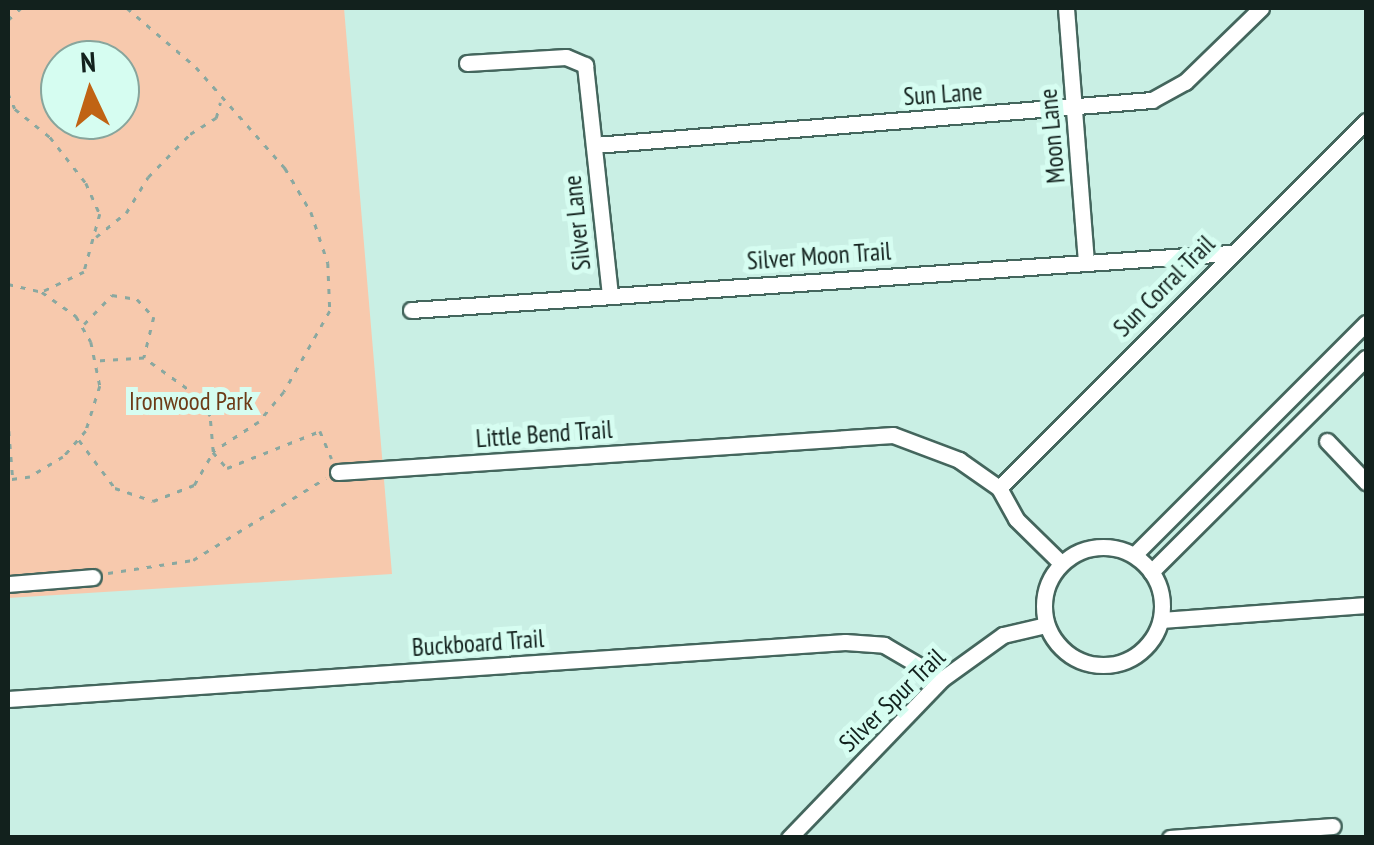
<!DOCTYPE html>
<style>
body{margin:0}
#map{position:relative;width:1374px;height:845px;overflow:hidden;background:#c9efe4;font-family:"PT Sans Narrow",sans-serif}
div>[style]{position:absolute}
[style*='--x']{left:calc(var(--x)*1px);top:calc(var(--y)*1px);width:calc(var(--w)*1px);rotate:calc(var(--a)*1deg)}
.green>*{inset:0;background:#f7c9ad}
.path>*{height:2.5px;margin-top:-1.25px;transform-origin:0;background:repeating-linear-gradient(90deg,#8aa8a0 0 5px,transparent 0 13px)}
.roads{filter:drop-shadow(2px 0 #44665d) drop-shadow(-2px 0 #44665d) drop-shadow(0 2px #44665d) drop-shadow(0 -2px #44665d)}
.street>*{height:15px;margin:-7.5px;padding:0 7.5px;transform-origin:7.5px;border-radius:7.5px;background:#fff}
.street>.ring{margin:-7.5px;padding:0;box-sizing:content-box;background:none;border:15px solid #fff;border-radius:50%}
span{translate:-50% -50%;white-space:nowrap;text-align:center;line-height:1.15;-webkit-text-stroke:10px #d6fdf1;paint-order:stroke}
.street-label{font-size:25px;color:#12211d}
.park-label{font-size:25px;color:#6d3b17}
.frame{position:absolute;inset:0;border:10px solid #12211d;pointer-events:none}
.north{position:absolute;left:40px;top:40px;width:100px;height:100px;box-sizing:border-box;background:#d6fdf1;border:2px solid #88a59c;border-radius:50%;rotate:356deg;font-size:28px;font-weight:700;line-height:40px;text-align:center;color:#12211d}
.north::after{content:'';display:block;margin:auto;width:35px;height:45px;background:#c06314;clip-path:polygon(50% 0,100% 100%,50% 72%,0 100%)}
</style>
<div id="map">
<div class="green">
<div style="clip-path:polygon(evenodd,8px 8px,344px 8px,392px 574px,8px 598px,8px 8px,60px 60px,120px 60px,120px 120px,60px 120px,60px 60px)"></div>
</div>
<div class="path">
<div style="--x:127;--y:8;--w:91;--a:40.5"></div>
<div style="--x:196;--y:67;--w:135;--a:48.6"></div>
<div style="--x:285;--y:168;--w:51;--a:59.4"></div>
<div style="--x:311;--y:212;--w:54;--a:71.6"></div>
<div style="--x:328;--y:263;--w:48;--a:87.6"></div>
<div style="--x:330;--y:311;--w:93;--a:119.6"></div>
<div style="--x:284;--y:392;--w:39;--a:130"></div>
<div style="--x:259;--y:422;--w:55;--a:146.9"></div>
<div style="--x:213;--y:452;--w:21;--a:49"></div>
<div style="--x:227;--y:468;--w:100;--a:-21.7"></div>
<div style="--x:320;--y:431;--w:30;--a:67"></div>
<div style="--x:8;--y:20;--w:18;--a:-43"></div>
<div style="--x:8;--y:93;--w:17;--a:66"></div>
<div style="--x:15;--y:109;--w:45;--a:38.7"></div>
<div style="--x:50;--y:137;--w:58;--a:52"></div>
<div style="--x:86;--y:183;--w:34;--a:66"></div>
<div style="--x:100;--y:214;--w:60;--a:105.4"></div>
<div style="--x:84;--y:272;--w:47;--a:154.5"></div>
<div style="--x:96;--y:237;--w:38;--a:-39"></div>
<div style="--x:126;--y:213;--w:42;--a:-58.6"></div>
<div style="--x:148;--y:177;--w:60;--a:-45.7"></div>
<div style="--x:190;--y:134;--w:31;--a:-32"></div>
<div style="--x:216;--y:118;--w:16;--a:-75"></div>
<div style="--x:8;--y:284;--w:35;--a:13"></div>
<div style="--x:42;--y:292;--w:42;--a:35.2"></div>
<div style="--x:76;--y:316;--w:30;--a:60"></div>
<div style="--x:91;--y:342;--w:45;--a:78.4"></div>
<div style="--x:100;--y:386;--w:47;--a:107.3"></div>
<div style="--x:86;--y:431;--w:35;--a:131"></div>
<div style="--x:63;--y:457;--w:39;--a:149"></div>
<div style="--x:30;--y:477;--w:22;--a:172"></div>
<div style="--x:84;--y:324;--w:40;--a:-46"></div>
<div style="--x:112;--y:295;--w:25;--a:9"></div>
<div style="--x:137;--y:299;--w:25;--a:47"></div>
<div style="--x:154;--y:317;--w:42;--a:103.7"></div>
<div style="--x:8;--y:418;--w:62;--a:85.4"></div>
<div style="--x:79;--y:440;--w:60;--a:53.1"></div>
<div style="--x:115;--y:488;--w:40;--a:18.9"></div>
<div style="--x:153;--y:501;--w:44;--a:-21.3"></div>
<div style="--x:194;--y:485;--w:38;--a:-60"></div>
<div style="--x:213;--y:452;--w:36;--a:-95"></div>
<div style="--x:210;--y:416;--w:24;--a:-123"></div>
<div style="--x:197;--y:396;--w:65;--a:-144.4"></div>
<div style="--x:144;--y:358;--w:47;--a:176.3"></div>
<div style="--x:108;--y:573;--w:86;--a:-8.7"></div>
<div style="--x:193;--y:560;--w:156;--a:-31.7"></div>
</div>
<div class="roads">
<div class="street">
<div style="--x:1066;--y:8;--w:255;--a:85.5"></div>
<div style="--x:467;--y:63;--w:99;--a:-3.5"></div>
<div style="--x:566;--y:57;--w:21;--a:23"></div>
<div style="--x:585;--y:65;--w:232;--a:83.8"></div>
<div style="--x:595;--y:145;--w:559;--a:-4.62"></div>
<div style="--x:1152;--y:100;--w:38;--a:-29"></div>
<div style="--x:1185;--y:82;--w:106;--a:-44.2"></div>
<div style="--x:411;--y:310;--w:822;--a:-3.98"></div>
<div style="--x:1327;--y:441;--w:57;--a:46.4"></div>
<div style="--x:338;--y:472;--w:556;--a:-3.81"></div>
<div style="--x:893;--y:435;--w:71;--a:20.7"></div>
<div style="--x:959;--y:460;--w:49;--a:35"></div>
<div style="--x:999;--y:488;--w:35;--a:61"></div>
<div style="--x:1016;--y:519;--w:63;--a:44.4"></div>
<div style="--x:999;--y:488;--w:519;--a:-45"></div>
<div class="ring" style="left:1044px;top:547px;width:103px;height:103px"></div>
<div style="--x:1134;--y:555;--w:328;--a:-45"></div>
<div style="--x:1151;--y:572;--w:303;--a:-44.9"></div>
<div style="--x:8;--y:584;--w:85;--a:-4.7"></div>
<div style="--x:1161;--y:620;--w:206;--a:-4.2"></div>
<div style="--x:8;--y:699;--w:839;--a:-3.9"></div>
<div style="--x:845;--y:642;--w:39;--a:4"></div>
<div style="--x:884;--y:645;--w:67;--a:30.4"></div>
<div style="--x:789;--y:838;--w:221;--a:-46.1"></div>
<div style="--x:942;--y:679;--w:75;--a:-35.8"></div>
<div style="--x:1003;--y:635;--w:44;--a:-13.1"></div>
<div style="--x:1170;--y:838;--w:163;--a:-4.2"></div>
</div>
</div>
<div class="street-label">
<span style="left:943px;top:94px;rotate:-4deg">Sun Lane</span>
<span style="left:1052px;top:136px;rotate:-95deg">Moon Lane</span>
<span style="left:577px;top:223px;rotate:-96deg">Silver Lane</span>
<span style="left:819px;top:256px;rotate:-4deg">Silver Moon Trail</span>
<span style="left:1164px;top:286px;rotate:-45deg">Sun Corral Trail</span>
<span style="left:544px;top:434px;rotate:-4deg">Little Bend Trail</span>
<span style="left:478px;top:643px;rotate:-4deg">Buckboard Trail</span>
<span style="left:892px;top:700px;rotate:-44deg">Silver Spur Trail</span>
</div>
<div class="park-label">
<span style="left:191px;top:401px">Ironwood Park</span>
</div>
<div class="frame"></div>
<div class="north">N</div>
</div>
